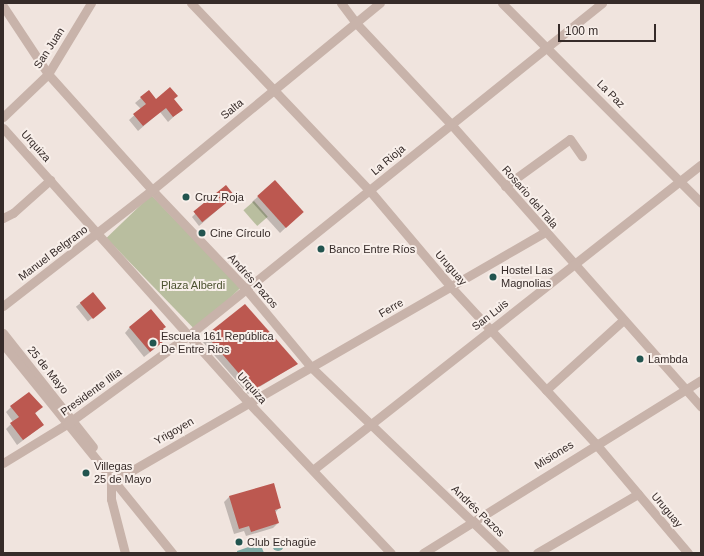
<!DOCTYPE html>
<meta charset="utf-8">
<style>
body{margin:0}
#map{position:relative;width:704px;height:556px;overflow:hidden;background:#f0e4de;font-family:Arial,sans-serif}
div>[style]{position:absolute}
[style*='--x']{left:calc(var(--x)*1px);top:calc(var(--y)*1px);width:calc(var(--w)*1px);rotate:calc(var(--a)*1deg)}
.green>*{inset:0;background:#b9be9f;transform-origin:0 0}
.water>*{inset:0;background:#7faba6}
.round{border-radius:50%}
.shadow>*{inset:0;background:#0003;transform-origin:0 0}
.building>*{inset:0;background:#bc5850;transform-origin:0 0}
.minor>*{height:9px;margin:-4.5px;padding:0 4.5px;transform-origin:4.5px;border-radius:4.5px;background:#c8b3aa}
.dots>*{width:11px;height:11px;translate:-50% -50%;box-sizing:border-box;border:2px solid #f8efea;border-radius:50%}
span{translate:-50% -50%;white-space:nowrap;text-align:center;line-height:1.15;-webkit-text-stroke:4px #f8efea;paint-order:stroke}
.street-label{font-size:11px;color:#362b29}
.poi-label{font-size:11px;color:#362b29}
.left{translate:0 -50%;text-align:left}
.park-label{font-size:11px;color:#4b522f}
.frame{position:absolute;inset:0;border:4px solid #362b29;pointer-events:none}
.scale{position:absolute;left:558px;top:24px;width:98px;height:18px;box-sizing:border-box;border:2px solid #362b29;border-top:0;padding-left:5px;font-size:12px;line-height:14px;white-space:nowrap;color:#362b29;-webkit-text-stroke:3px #f8efea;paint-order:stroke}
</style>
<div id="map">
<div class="green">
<div style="left:151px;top:195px;width:129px;height:62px;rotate:46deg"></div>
<div style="left:254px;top:201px;width:21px;height:14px;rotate:49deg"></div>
</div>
<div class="water">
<div class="round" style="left:272px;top:539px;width:12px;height:12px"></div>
<div style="clip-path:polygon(260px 543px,264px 553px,237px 553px,237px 551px)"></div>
</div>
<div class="shadow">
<div style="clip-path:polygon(149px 91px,156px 100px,173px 99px,181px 110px,168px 122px,160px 112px,138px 131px,129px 120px,141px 109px,135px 103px)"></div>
<div style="clip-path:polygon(275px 181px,297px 217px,280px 233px,252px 202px)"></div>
<div style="clip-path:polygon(230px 199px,199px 226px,192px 217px,196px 213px)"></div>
<div style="left:93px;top:293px;width:19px;height:22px;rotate:51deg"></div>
<div style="clip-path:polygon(130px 327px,162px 330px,163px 342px,144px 357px,125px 333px)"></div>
<div style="clip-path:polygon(207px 336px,297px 364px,248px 394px,202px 341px)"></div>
<div style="clip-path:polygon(11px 407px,41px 407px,35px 414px,43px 425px,17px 445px,6px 429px,13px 422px,6px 412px)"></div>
<div style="clip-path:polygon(229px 497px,280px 507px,275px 513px,278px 523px,273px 528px,246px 536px,244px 531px,234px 534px,224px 502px)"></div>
</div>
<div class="building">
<div style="clip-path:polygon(170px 87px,178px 96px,174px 99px,183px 110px,173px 117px,166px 108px,143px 126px,133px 114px,146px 104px,140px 97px,149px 90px,156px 99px)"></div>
<div style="left:275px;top:180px;width:43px;height:24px;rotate:48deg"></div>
<div style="left:226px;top:185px;width:14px;height:42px;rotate:51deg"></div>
<div style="left:93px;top:292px;width:21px;height:17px;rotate:51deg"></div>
<div style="clip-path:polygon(245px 304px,298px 364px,253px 390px,206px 335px)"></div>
<div style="clip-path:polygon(151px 309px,166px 327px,163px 329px,169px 337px,150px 352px,129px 327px)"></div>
<div style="clip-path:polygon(29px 392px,43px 407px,35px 413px,44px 425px,23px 440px,10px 423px,19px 417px,10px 406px)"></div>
<div style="clip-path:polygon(274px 483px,281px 508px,275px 510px,279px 523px,251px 532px,249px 526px,239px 529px,229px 496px)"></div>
</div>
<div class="minor">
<div style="--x:191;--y:3;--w:260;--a:46.4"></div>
<div style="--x:370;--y:191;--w:126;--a:49.8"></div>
<div style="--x:451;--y:287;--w:212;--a:47.3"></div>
<div style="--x:595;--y:443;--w:144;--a:49.8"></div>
<div style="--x:341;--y:3;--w:25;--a:53"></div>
<div style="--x:356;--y:23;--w:137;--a:46.8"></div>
<div style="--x:450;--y:123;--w:379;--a:48.5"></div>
<div style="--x:502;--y:3;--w:282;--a:45.1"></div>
<div style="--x:3;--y:6;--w:82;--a:56.5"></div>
<div style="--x:48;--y:74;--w:156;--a:48.1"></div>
<div style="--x:152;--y:190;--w:137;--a:46.5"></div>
<div style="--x:246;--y:289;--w:102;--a:50.2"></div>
<div style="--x:311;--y:367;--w:269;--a:43.8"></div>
<div style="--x:3;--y:117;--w:62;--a:-43.7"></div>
<div style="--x:48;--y:74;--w:83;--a:-58.8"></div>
<div style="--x:3;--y:128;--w:368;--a:48.2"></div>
<div style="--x:248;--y:402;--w:208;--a:46.6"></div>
<div style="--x:505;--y:186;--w:80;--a:-35.9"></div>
<div style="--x:570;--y:139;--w:21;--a:55"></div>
<div style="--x:3;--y:218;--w:11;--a:-27"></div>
<div style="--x:13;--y:213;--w:50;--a:-41.7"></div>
<div style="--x:3;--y:306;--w:189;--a:-37.9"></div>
<div style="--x:152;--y:190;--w:295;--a:-39.4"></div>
<div style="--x:3;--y:333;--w:145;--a:51.7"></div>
<div style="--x:3;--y:344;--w:269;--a:51"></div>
<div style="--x:546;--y:390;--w:103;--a:-42.2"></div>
<div style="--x:3;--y:463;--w:75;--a:-31.4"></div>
<div style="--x:67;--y:424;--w:151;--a:-36.1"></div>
<div style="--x:189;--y:335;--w:530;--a:-38.79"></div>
<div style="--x:314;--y:469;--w:492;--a:-38.2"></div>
<div style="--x:111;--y:478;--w:21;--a:90"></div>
<div style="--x:111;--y:499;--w:56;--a:75.5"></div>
<div style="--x:112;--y:482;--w:500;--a:-30"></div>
<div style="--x:423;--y:553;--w:327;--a:-31.9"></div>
<div style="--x:537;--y:553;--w:117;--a:-30.3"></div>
</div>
<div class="dots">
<div style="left:186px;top:197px;background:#22544f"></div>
<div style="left:202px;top:233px;background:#22544f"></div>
<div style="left:321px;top:249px;background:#22544f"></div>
<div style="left:493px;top:277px;background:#22544f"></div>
<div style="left:153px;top:343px;background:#22544f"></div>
<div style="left:640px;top:359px;background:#22544f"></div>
<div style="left:86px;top:473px;background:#22544f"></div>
<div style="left:239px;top:542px;background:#22544f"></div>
</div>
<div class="street-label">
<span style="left:49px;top:48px;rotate:-57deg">San Juan</span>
<span style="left:611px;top:94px;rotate:45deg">La Paz</span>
<span style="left:232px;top:109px;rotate:-39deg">Salta</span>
<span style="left:36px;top:146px;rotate:48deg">Urquiza</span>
<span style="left:388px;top:160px;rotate:-40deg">La Rioja</span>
<span style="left:530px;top:197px;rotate:49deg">Rosario del Tala</span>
<span style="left:53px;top:253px;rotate:-37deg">Manuel Belgrano</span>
<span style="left:451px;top:268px;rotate:49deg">Uruguay</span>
<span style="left:253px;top:281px;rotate:48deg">Andrés Pazos</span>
<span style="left:391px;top:308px;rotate:-30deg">Ferre</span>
<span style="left:490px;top:315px;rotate:-38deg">San Luis</span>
<span style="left:48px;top:370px;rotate:51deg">25 de Mayo</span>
<span style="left:252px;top:388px;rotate:48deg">Urquiza</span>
<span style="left:91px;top:392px;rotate:-36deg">Presidente Illia</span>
<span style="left:174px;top:431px;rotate:-30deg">Yrigoyen</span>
<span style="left:554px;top:455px;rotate:-32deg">Misiones</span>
<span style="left:667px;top:510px;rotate:50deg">Uruguay</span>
<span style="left:478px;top:511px;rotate:44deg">Andrés Pazos</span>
</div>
<div class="poi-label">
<span class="left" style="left:195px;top:197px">Cruz Roja</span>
<span class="left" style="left:210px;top:233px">Cine Círculo</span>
<span class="left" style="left:329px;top:249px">Banco Entre Ríos</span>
<span class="left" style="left:501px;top:277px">Hostel Las<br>Magnolias</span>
<span class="left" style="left:161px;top:343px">Escuela 161 República<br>De Entre Rios</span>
<span class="left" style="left:648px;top:359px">Lambda</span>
<span class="left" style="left:94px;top:473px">Villegas<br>25 de Mayo</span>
<span class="left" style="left:247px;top:542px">Club Echagüe</span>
</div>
<div class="park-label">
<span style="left:193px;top:285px">Plaza Alberdi</span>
</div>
<div class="frame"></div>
<div class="scale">100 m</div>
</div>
